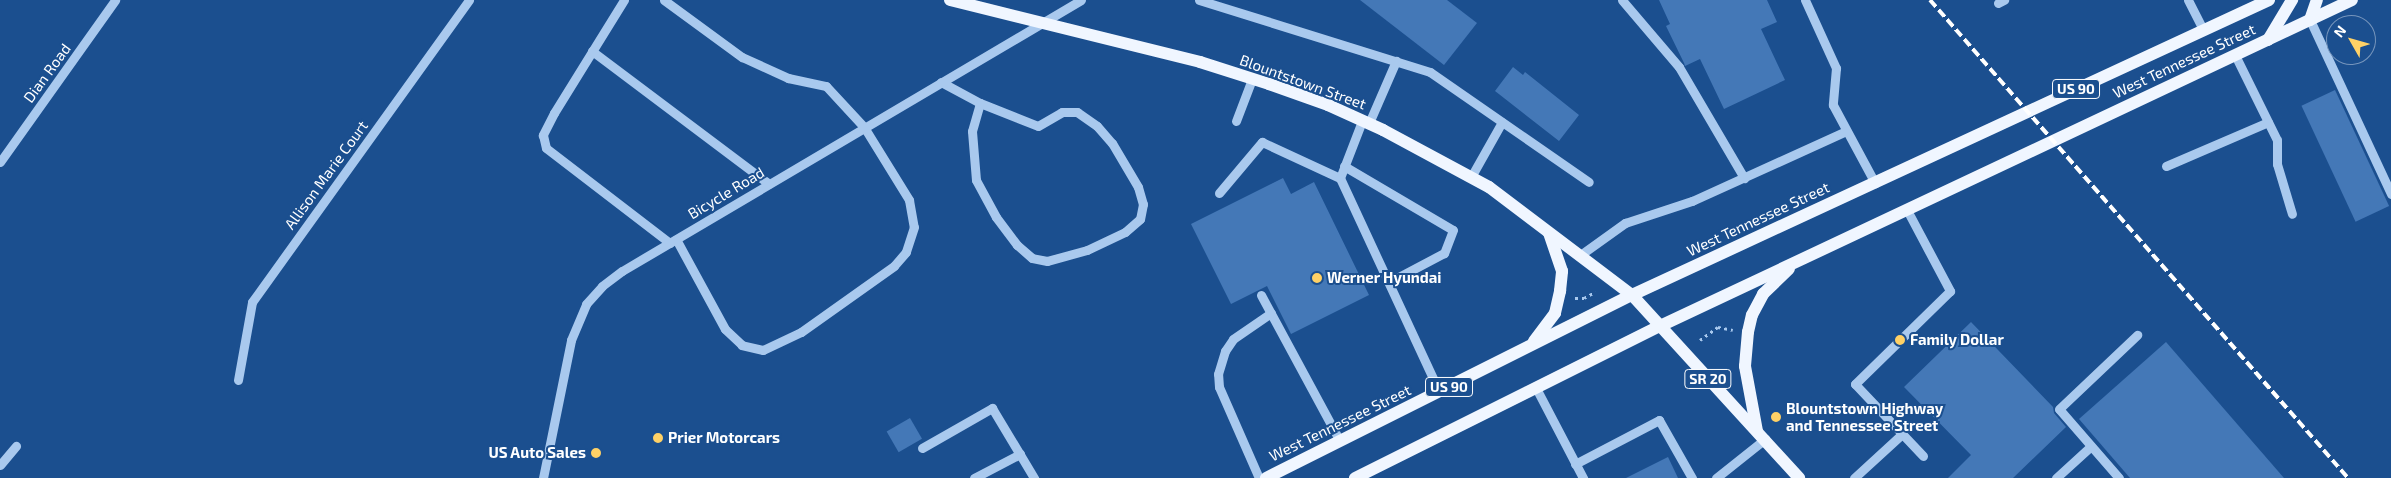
<!DOCTYPE html>
<style>
body{margin:0}
#map{position:relative;width:2391px;height:478px;overflow:hidden;background:#1b4f8f;font-family:"Exo 2",sans-serif}
div>[style]{position:absolute}
[style*='--x']{left:calc(var(--x)*1px);top:calc(var(--y)*1px);width:calc(var(--w)*1px);rotate:calc(var(--a)*1deg)}
.building>*{inset:0;background:#4478b7;transform-origin:0 0}
.path>*{height:3px;margin-top:-1.5px;transform-origin:0;background:repeating-linear-gradient(90deg,#a9c9ee 0 2.5px,transparent 0 6.5px)}
.minor>*{height:9px;margin:-4.5px;padding:0 4.5px;transform-origin:4.5px;border-radius:4.5px;background:#a9c9ee}
.major>*{height:12px;margin:-6px;padding:0 6px;transform-origin:6px;border-radius:6px;background:#f0f6ff}
.rail>*{height:4px;margin-top:-2px;transform-origin:0;background:repeating-linear-gradient(90deg,#fff 0 9px,transparent 0 13px)}
.dots>*{width:14px;height:14px;translate:-50% -50%;box-sizing:border-box;border:2px solid #1b4f8f;border-radius:50%}
span{translate:-50% -50%;white-space:nowrap;text-align:center;line-height:1.15;-webkit-text-stroke:4px #1b4f8f;paint-order:stroke}
.shield-label span{padding:1px 4px;background:#1b4f8f;border:1px solid;border-radius:4px;-webkit-text-stroke-width:0}
.shield-label{font-size:14px;color:#fff;font-weight:700}
.street-label{font-size:15px;color:#fff}
.poi-label{font-size:15px;color:#fff;font-weight:700}
.left{translate:0 -50%;text-align:left}
.right{translate:-100% -50%;text-align:right}
.north{position:absolute;left:2326px;top:15px;width:50px;height:50px;box-sizing:border-box;background:#1b4f8f;border:1px solid #7695bc;border-radius:50%;rotate:308deg;font-size:14px;font-weight:700;line-height:20px;text-align:center;color:#fff}
.north::after{content:'';display:block;margin:auto;width:18px;height:22px;background:#ffd166;clip-path:polygon(50% 0,100% 100%,50% 72%,0 100%)}
</style>
<div id="map">
<div class="building">
<div style="clip-path:polygon(1360px 0,1447px 0,1477px 23px,1444px 65px)"></div>
<div style="clip-path:polygon(1659px 0,1767px 0,1777px 22px,1761px 29px,1785px 80px,1724px 109px,1700px 59px,1685px 66px,1684px 63px,1666px 26px,1670px 24px)"></div>
<div style="clip-path:polygon(1513px 67px,1523px 75px,1525px 72px,1579px 115px,1559px 141px,1495px 91px)"></div>
<div style="left:2335px;top:90px;width:128px;height:37px;rotate:65deg"></div>
<div style="clip-path:polygon(1283px 178px,1291px 194px,1314px 182px,1369px 295px,1291px 334px,1267px 286px,1231px 304px,1191px 224px)"></div>
<div style="clip-path:polygon(1971px 322px,2053px 407px,2054px 413px,2066px 427px,2013px 478px,1948px 478px,1971px 455px,1904px 387px)"></div>
<div style="clip-path:polygon(2166px 342px,2284px 478px,2130px 478px,2079px 419px)"></div>
<div style="left:910px;top:418px;width:24px;height:27px;rotate:60deg"></div>
<div style="clip-path:polygon(1668px 457px,1678px 478px,1626px 478px)"></div>
</div>
<div class="path">
<div style="--x:1575;--y:298;--w:9;--a:0"></div>
<div style="--x:1584;--y:298;--w:13;--a:-29"></div>
<div style="--x:1700;--y:340;--w:22;--a:-36"></div>
<div style="--x:1718;--y:327;--w:15;--a:11"></div>
</div>
<div class="minor">
<div style="--x:624;--y:0;--w:133;--a:121.8"></div>
<div style="--x:554;--y:113;--w:25;--a:117"></div>
<div style="--x:543;--y:135;--w:13;--a:77"></div>
<div style="--x:546;--y:148;--w:156;--a:37.5"></div>
<div style="--x:664;--y:0;--w:97;--a:36.2"></div>
<div style="--x:742;--y:57;--w:51;--a:24.5"></div>
<div style="--x:788;--y:78;--w:39;--a:12"></div>
<div style="--x:826;--y:86;--w:56;--a:47.2"></div>
<div style="--x:864;--y:127;--w:86;--a:58.3"></div>
<div style="--x:909;--y:200;--w:27;--a:80"></div>
<div style="--x:914;--y:227;--w:26;--a:108"></div>
<div style="--x:906;--y:252;--w:18;--a:131"></div>
<div style="--x:894;--y:266;--w:114;--a:144.6"></div>
<div style="--x:801;--y:332;--w:42;--a:154.7"></div>
<div style="--x:763;--y:350;--w:22;--a:-167"></div>
<div style="--x:742;--y:345;--w:23;--a:-137"></div>
<div style="--x:725;--y:329;--w:102;--a:-118.6"></div>
<div style="--x:1199;--y:0;--w:242;--a:17.3"></div>
<div style="--x:1430;--y:72;--w:193;--a:34.7"></div>
<div style="--x:1622;--y:0;--w:88;--a:49.6"></div>
<div style="--x:1679;--y:67;--w:129;--a:59.6"></div>
<div style="--x:1805;--y:0;--w:75;--a:65.5"></div>
<div style="--x:1836;--y:68;--w:37;--a:95"></div>
<div style="--x:1833;--y:105;--w:89;--a:61.7"></div>
<div style="--x:2188;--y:0;--w:34;--a:63"></div>
<div style="--x:1998;--y:3;--w:7;--a:-27"></div>
<div style="--x:2310;--y:20;--w:192;--a:65"></div>
<div style="--x:592;--y:51;--w:221;--a:36.9"></div>
<div style="--x:2235;--y:55;--w:95;--a:63.7"></div>
<div style="--x:2277;--y:140;--w:24;--a:90"></div>
<div style="--x:2277;--y:164;--w:52;--a:73.3"></div>
<div style="--x:941;--y:82;--w:44;--a:28.3"></div>
<div style="--x:980;--y:103;--w:62;--a:21.6"></div>
<div style="--x:1038;--y:126;--w:28;--a:-30"></div>
<div style="--x:1062;--y:112;--w:15;--a:0"></div>
<div style="--x:1077;--y:112;--w:24;--a:35"></div>
<div style="--x:1097;--y:126;--w:23;--a:49"></div>
<div style="--x:1112;--y:143;--w:51;--a:59.4"></div>
<div style="--x:1138;--y:187;--w:18;--a:74"></div>
<div style="--x:1143;--y:204;--w:15;--a:101"></div>
<div style="--x:1140;--y:219;--w:20;--a:139"></div>
<div style="--x:1125;--y:232;--w:42;--a:154.7"></div>
<div style="--x:1087;--y:250;--w:41;--a:164.6"></div>
<div style="--x:1047;--y:261;--w:15;--a:-169"></div>
<div style="--x:1032;--y:258;--w:20;--a:-139"></div>
<div style="--x:1017;--y:245;--w:35;--a:-127"></div>
<div style="--x:996;--y:217;--w:42;--a:-118.4"></div>
<div style="--x:976;--y:180;--w:49;--a:-94.7"></div>
<div style="--x:972;--y:131;--w:29;--a:-74"></div>
<div style="--x:1236;--y:121;--w:45;--a:-69.1"></div>
<div style="--x:1369;--y:123;--w:68;--a:-66.5"></div>
<div style="--x:0;--y:162;--w:199;--a:-54.6"></div>
<div style="--x:1344;--y:166;--w:126;--a:30.4"></div>
<div style="--x:1453;--y:230;--w:25;--a:111"></div>
<div style="--x:1444;--y:253;--w:62;--a:152.2"></div>
<div style="--x:2166;--y:166;--w:111;--a:-23.3"></div>
<div style="--x:1471;--y:177;--w:63;--a:-60.6"></div>
<div style="--x:1340;--y:178;--w:61;--a:-68.9"></div>
<div style="--x:1219;--y:193;--w:67;--a:-49.9"></div>
<div style="--x:1262;--y:142;--w:86;--a:24.8"></div>
<div style="--x:1340;--y:178;--w:235;--a:65.1"></div>
<div style="--x:1907;--y:210;--w:92;--a:62"></div>
<div style="--x:1950;--y:291;--w:133;--a:135.6"></div>
<div style="--x:1855;--y:384;--w:99;--a:46.6"></div>
<div style="--x:1579;--y:256;--w:57;--a:-35.7"></div>
<div style="--x:1625;--y:223;--w:71;--a:-18.2"></div>
<div style="--x:1692;--y:201;--w:169;--a:-24.4"></div>
<div style="--x:1261;--y:295;--w:166;--a:61.6"></div>
<div style="--x:238;--y:380;--w:79;--a:-79.8"></div>
<div style="--x:252;--y:302;--w:372;--a:-54.3"></div>
<div style="--x:1536;--y:388;--w:102;--a:62.4"></div>
<div style="--x:922;--y:448;--w:81;--a:-29.7"></div>
<div style="--x:992;--y:408;--w:82;--a:59"></div>
<div style="--x:1575;--y:464;--w:95;--a:-27.6"></div>
<div style="--x:1659;--y:420;--w:67;--a:60.4"></div>
<div style="--x:0;--y:465;--w:25;--a:-50"></div>
<div style="--x:543;--y:478;--w:141;--a:-78.5"></div>
<div style="--x:571;--y:340;--w:39;--a:-67"></div>
<div style="--x:586;--y:304;--w:24;--a:-48"></div>
<div style="--x:602;--y:286;--w:25;--a:-37"></div>
<div style="--x:622;--y:271;--w:533;--a:-30.56"></div>
<div style="--x:974;--y:478;--w:52;--a:-27.6"></div>
<div style="--x:1259;--y:478;--w:99;--a:-113.7"></div>
<div style="--x:1219;--y:387;--w:13;--a:-94"></div>
<div style="--x:1218;--y:374;--w:24;--a:-73"></div>
<div style="--x:1225;--y:351;--w:14;--a:-56"></div>
<div style="--x:1233;--y:339;--w:46;--a:-34.4"></div>
<div style="--x:1716;--y:478;--w:63;--a:-38.5"></div>
<div style="--x:1854;--y:478;--w:65;--a:-42.5"></div>
<div style="--x:2056;--y:478;--w:47;--a:-42.4"></div>
<div style="--x:2119;--y:478;--w:91;--a:-131"></div>
<div style="--x:2059;--y:409;--w:108;--a:-43.5"></div>
</div>
<div class="major">
<div style="--x:950;--y:0;--w:258;--a:13.9"></div>
<div style="--x:1200;--y:62;--w:72;--a:17.7"></div>
<div style="--x:1269;--y:84;--w:63;--a:19.6"></div>
<div style="--x:1328;--y:105;--w:60;--a:24.4"></div>
<div style="--x:1383;--y:130;--w:120;--a:28.3"></div>
<div style="--x:1489;--y:187;--w:179;--a:37.1"></div>
<div style="--x:1632;--y:295;--w:248;--a:47.6"></div>
<div style="--x:2310;--y:20;--w:21;--a:-71"></div>
<div style="--x:2268;--y:40;--w:47;--a:-59"></div>
<div style="--x:1534;--y:341;--w:35;--a:-53"></div>
<div style="--x:1555;--y:313;--w:23;--a:-77"></div>
<div style="--x:1560;--y:291;--w:20;--a:-84"></div>
<div style="--x:1562;--y:271;--w:40;--a:-108.9"></div>
<div style="--x:1757;--y:431;--w:66;--a:-100.5"></div>
<div style="--x:1745;--y:366;--w:34;--a:-85"></div>
<div style="--x:1748;--y:332;--w:17;--a:-77"></div>
<div style="--x:1752;--y:315;--w:24;--a:-62"></div>
<div style="--x:1763;--y:294;--w:36;--a:-44"></div>
<div style="--x:1266;--y:478;--w:409;--a:-26.6"></div>
<div style="--x:1632;--y:295;--w:702;--a:-24.85"></div>
<div style="--x:1355;--y:478;--w:339;--a:-26.5"></div>
<div style="--x:1658;--y:327;--w:767;--a:-25.23"></div>
</div>
<div class="rail">
<div style="--x:1930;--y:0;--w:635;--a:48.83"></div>
</div>
<div class="dots">
<div style="left:1317px;top:278px;background:#ffd166"></div>
<div style="left:1900px;top:340px;background:#ffd166"></div>
<div style="left:1776px;top:417px;background:#ffd166"></div>
<div style="left:658px;top:438px;background:#ffd166"></div>
<div style="left:596px;top:453px;background:#ffd166"></div>
</div>
<div class="shield-label">
<span style="left:2076px;top:89px">US 90</span>
<span style="left:1708px;top:379px">SR 20</span>
<span style="left:1449px;top:387px">US 90</span>
</div>
<div class="street-label">
<span style="left:2184px;top:61px;rotate:-25deg">West Tennessee Street</span>
<span style="left:47px;top:73px;rotate:-54deg">Dian Road</span>
<span style="left:1303px;top:82px;rotate:20deg">Blountstown Street</span>
<span style="left:326px;top:175px;rotate:-54deg">Allison Marie Court</span>
<span style="left:726px;top:193px;rotate:-31deg">Bicycle Road</span>
<span style="left:1758px;top:219px;rotate:-25deg">West Tennessee Street</span>
<span style="left:1340px;top:423px;rotate:-26deg">West Tennessee Street</span>
</div>
<div class="poi-label">
<span class="left" style="left:1327px;top:278px">Werner Hyundai</span>
<span class="left" style="left:1910px;top:340px">Family Dollar</span>
<span class="left" style="left:1786px;top:417px">Blountstown Highway<br>and Tennessee Street</span>
<span class="left" style="left:668px;top:438px">Prier Motorcars</span>
<span class="right" style="left:586px;top:453px">US Auto Sales</span>
</div>
<div class="north">N</div>
</div>
